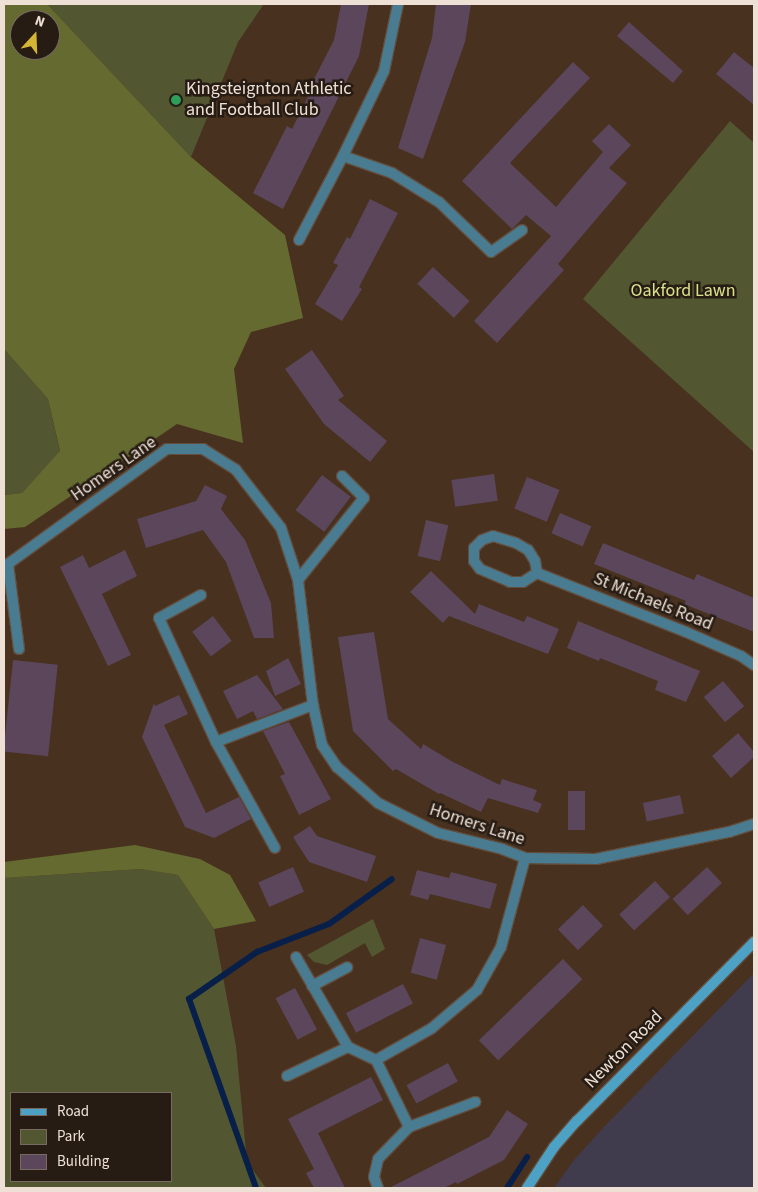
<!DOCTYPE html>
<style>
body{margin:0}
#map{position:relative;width:758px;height:1192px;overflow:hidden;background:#48311f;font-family:"Source Sans 3",sans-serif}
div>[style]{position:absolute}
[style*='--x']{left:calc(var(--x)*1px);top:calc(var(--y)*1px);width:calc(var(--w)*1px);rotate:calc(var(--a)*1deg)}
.commercial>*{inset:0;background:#403c4d}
.green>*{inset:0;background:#525731}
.forest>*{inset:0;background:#656b30}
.stream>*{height:6px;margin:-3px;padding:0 3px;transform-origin:3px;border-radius:3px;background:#082049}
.building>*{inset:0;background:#5b465b;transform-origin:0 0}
.roads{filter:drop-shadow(1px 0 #634d3c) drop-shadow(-1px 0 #634d3c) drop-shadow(0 1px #634d3c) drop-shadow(0 -1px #634d3c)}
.minor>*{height:10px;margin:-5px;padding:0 5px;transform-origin:5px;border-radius:5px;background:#497b91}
.secondary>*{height:10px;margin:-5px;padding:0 5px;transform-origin:5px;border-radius:5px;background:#4ca1c4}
.dots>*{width:14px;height:14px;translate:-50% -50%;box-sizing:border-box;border:2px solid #261c14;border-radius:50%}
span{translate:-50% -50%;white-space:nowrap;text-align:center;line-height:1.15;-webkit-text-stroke:5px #261c14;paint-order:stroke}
.poi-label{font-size:18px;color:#eee0d5}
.left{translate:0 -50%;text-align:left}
.park-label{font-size:18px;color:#d8e28a}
.street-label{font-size:18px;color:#eee0d5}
.frame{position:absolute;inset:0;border:5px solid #eee0d5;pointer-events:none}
.legend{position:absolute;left:10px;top:1092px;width:162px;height:90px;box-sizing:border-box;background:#261c14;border:1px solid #766a61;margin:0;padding:6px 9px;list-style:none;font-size:15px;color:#eee0d5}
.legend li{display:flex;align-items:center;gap:10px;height:25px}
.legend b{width:25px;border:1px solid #766a61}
.north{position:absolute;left:10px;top:10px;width:50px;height:50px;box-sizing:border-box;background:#261c14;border:1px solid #766a61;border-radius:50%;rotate:20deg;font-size:14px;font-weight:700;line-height:20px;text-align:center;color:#eee0d5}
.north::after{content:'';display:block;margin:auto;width:18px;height:22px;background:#d5b534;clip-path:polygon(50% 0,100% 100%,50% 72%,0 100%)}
</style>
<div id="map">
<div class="commercial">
<div style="clip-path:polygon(754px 973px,754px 1188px,554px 1188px,574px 1160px,602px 1129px)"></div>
</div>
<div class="green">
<div style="clip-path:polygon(47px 4px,264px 4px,238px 42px,191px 157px)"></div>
<div style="clip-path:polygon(730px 121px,754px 143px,754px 452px,583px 299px)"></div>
<div style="clip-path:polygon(4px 349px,48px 399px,60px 452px,22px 493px,4px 495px)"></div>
<div style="clip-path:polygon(evenodd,142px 869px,178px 875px,214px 929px,236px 1046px,247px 1162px,266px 1188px,4px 1188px,4px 878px,142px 869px,11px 1093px,171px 1093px,171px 1181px,11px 1181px,11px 1093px)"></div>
<div style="clip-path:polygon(373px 919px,385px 949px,372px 957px,365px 943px,327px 965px,314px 962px,307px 955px)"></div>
</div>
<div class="forest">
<div style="clip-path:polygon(evenodd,4px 4px,47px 4px,191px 157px,285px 235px,303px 318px,251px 332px,234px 369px,243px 443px,177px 424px,25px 527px,4px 529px,4px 495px,22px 493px,60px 451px,48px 399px,4px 349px,4px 4px,20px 20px,50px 20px,50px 50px,20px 50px,20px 20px)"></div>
<div style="clip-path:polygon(135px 845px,200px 859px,230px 875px,256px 921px,214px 929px,178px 875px,141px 869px,4px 878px,4px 862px)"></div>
</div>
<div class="stream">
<div style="--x:256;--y:1188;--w:201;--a:-109.5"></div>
<div style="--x:189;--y:999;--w:83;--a:-34.7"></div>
<div style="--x:257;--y:952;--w:77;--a:-21.3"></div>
<div style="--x:329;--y:924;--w:77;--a:-35.5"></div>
<div style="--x:507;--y:1188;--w:37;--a:-57"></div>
</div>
<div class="building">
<div style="clip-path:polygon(341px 4px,369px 4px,359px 56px,283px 209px,253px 193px,287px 126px,292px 129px,314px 84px,312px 83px,334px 40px)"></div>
<div style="clip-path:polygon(436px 4px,471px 4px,465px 42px,423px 159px,398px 148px,432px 38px)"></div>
<div style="clip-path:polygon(629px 22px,683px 71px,673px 83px,617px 36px)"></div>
<div style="clip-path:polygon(734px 52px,754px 68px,754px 105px,716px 74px)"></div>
<div style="clip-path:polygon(573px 62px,590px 78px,510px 163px,556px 207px,603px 152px,592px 141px,609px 124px,631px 145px,609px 168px,627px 183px,558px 264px,564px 270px,497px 343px,474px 321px,551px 236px,526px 215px,512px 229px,462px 181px)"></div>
<div style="clip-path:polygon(370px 199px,398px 213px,359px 287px,362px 289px,342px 321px,315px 304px,338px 265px,333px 263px,347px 237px,350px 239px)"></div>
<div style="left:433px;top:267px;width:50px;height:23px;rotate:43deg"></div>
<div style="clip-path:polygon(312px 350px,344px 396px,338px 400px,387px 441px,370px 462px,324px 424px,285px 369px)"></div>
<div style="left:494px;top:474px;width:27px;height:43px;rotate:82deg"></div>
<div style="left:322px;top:475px;width:36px;height:44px;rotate:37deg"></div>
<div style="left:527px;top:477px;width:35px;height:34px;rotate:22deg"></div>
<div style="clip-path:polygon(205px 485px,227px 496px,221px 509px,245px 540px,271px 603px,274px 638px,254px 638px,226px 562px,203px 530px,146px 548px,137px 519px,196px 501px)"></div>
<div style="left:560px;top:513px;width:34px;height:22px;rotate:23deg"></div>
<div style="left:426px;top:520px;width:23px;height:37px;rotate:13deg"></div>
<div style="clip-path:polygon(603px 543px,694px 580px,697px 574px,754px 598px,754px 632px,684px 604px,686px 601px,594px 564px)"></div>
<div style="clip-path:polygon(125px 550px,137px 576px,102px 594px,131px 655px,108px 666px,60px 567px,83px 555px,89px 568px)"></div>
<div style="clip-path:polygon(431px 571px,475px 614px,479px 604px,524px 622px,527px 616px,559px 629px,548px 654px,449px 616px,443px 623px,410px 592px)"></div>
<div style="left:213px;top:616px;width:31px;height:26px;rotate:53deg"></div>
<div style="clip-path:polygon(578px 621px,700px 671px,686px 702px,655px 690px,658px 681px,600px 658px,599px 661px,567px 648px)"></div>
<div style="clip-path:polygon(374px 632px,388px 719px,421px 749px,423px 744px,453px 762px,500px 785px,502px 779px,537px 790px,533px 800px,542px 804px,538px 813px,488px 798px,481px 812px,440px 793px,439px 794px,396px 769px,393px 771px,353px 731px,338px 637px)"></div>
<div style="clip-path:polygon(288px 658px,301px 684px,275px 696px,266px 671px)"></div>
<div style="left:13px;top:660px;width:45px;height:92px;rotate:6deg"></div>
<div style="clip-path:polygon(257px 675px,283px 709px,257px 719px,253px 711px,237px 719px,223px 691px)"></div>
<div style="left:723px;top:681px;width:33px;height:25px;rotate:50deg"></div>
<div style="clip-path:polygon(179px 695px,188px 714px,164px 725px,206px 813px,239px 797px,251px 819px,214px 838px,185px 827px,142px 737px,154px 703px,155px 706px)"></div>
<div style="clip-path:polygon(289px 722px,331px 799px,299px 815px,280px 776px,285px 774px,263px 731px)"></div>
<div style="clip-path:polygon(738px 733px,754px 752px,754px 757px,731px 778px,712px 756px)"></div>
<div style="left:568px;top:791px;width:17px;height:39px"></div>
<div style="left:680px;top:795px;width:19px;height:38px;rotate:78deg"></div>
<div style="clip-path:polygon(310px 826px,317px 836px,376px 856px,367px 882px,309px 862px,293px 837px)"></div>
<div style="left:293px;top:867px;width:27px;height:38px;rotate:66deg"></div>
<div style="left:707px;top:867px;width:22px;height:47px;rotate:47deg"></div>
<div style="clip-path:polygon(417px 870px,449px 878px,451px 872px,497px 884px,490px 909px,430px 894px,428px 900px,410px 895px)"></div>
<div style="left:655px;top:881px;width:22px;height:49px;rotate:47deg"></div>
<div style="left:583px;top:905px;width:29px;height:35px;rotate:46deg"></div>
<div style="left:420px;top:938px;width:27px;height:36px;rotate:15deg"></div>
<div style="left:563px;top:959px;width:28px;height:117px;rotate:46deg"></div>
<div style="left:403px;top:984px;width:22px;height:64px;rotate:63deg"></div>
<div style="left:295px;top:988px;width:47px;height:22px;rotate:62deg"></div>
<div style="left:448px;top:1063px;width:21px;height:47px;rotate:62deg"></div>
<div style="clip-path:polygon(371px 1077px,383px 1100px,318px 1133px,345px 1188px,314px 1188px,306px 1173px,314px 1169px,288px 1119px)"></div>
<div style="clip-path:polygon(507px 1110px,528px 1124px,504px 1160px,457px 1184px,456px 1182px,444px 1188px,389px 1188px,489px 1137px)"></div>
</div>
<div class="roads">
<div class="minor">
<div style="--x:343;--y:156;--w:52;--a:19.1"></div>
<div style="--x:392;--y:173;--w:55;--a:31.7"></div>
<div style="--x:439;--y:202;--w:72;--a:43.9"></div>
<div style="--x:491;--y:252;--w:38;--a:-35"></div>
<div style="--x:299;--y:240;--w:95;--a:-62.4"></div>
<div style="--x:343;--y:156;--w:94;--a:-64.2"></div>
<div style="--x:384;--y:71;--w:68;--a:-78.2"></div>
<div style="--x:537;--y:573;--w:12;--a:-99"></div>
<div style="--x:535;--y:561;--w:13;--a:-122"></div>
<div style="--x:528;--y:550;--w:14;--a:-150"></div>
<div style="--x:516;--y:543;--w:24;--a:-163"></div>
<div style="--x:493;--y:536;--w:12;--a:160"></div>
<div style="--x:482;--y:540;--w:11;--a:135"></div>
<div style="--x:474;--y:548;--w:13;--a:90"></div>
<div style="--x:474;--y:561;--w:10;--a:53"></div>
<div style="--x:480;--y:569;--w:33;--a:23"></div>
<div style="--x:510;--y:582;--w:13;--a:0"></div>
<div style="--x:523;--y:582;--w:17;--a:-33"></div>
<div style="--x:537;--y:573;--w:160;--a:21.6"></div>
<div style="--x:686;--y:632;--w:60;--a:23.6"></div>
<div style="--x:741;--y:656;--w:16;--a:35"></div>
<div style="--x:298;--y:580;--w:105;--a:-51.2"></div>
<div style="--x:364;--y:498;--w:31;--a:-135"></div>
<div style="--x:201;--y:595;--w:48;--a:151.3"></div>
<div style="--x:159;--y:618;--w:136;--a:65.3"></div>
<div style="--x:216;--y:742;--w:121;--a:60.9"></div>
<div style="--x:19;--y:649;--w:86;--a:-97.4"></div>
<div style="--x:8;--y:564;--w:196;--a:-35.9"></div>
<div style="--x:167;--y:449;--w:36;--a:0"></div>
<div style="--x:203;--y:449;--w:39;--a:32"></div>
<div style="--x:236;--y:470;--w:73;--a:52.2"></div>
<div style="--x:281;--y:528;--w:55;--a:71.9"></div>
<div style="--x:298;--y:580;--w:126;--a:83.2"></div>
<div style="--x:313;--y:705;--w:41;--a:77.3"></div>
<div style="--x:322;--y:745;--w:27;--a:56"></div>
<div style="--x:337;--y:767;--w:55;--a:41.3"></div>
<div style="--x:378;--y:803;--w:67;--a:26.6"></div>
<div style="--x:438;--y:833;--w:66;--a:14"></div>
<div style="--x:502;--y:849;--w:25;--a:21"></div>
<div style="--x:525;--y:858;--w:71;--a:0.8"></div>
<div style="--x:596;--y:859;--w:136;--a:-11.5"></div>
<div style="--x:729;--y:832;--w:26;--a:-18"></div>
<div style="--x:216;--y:742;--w:104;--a:-20.9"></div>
<div style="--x:296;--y:957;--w:104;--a:60"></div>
<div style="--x:348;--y:1047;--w:31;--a:25"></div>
<div style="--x:376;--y:1060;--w:75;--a:63.8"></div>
<div style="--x:312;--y:986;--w:40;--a:-28"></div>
<div style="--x:376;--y:1060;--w:64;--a:-29.7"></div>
<div style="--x:432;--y:1028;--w:59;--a:-40.2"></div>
<div style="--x:477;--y:990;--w:49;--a:-60.8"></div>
<div style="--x:501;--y:947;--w:92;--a:-74.9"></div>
<div style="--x:287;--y:1076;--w:68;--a:-25.4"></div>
<div style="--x:378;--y:1188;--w:12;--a:-110"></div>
<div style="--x:374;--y:1177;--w:18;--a:-77"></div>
<div style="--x:378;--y:1159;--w:45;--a:-45.9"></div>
<div style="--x:409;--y:1127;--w:71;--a:-20.7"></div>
</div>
<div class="secondary">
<div style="--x:527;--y:1188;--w:49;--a:-56.6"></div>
<div style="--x:554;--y:1147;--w:35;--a:-49"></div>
<div style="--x:577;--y:1121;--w:252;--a:-45.3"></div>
</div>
</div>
<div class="dots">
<div style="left:176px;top:100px;background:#2e9e5b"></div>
</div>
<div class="poi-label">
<span class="left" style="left:186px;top:100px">Kingsteignton Athletic<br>and Football Club</span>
</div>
<div class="park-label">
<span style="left:683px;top:291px">Oakford Lawn</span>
</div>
<div class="street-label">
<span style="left:114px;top:469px;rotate:-35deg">Homers Lane</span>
<span style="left:653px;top:602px;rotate:22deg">St Michaels Road</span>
<span style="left:477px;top:825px;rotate:18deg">Homers Lane</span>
<span style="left:624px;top:1050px;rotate:-45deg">Newton Road</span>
</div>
<div class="frame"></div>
<ul class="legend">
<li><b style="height:6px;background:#4ca1c4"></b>Road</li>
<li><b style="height:14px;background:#525731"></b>Park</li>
<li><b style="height:14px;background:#5b465b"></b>Building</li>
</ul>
<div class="north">N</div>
</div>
